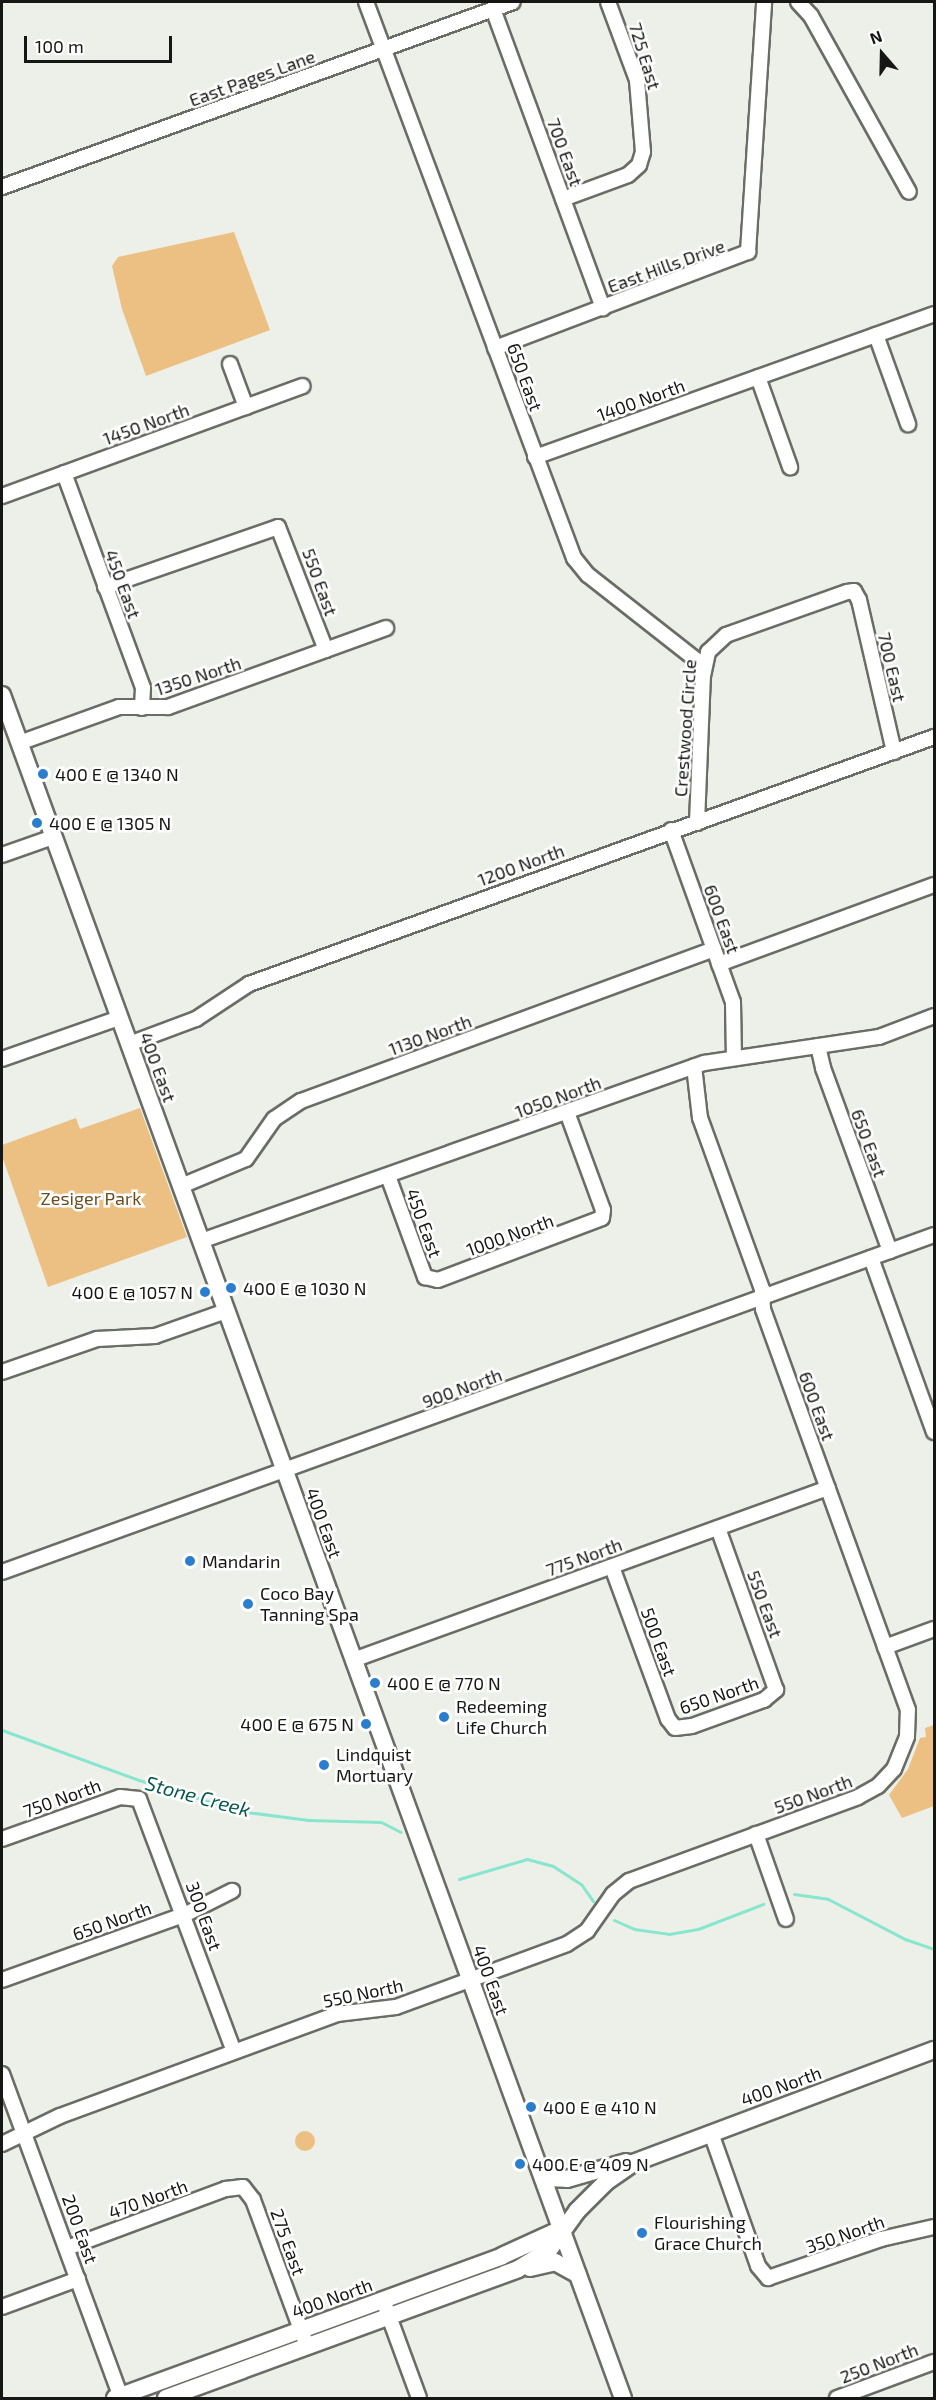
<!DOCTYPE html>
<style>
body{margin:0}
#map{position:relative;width:936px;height:2400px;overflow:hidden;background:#edf0e8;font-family:"Exo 2",sans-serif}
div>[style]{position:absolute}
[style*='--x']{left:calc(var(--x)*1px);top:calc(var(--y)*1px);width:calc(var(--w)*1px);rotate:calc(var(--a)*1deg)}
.green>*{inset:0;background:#ecc082}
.round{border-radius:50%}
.stream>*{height:3px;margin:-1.5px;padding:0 1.5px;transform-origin:1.5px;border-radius:1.5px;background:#88e6ce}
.roads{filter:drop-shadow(2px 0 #6a6d65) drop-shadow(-2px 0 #6a6d65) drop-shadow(0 2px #6a6d65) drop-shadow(0 -2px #6a6d65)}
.minor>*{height:14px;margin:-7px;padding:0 7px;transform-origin:7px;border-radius:7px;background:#fff}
.major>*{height:16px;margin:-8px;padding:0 8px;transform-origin:8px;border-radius:8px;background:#fff}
.dots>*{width:16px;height:16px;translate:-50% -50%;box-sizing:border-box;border:3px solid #fff;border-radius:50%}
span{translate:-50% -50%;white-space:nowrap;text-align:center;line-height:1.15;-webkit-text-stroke:5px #fff;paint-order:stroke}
.street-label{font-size:18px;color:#161714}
.poi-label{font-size:18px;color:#161714}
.left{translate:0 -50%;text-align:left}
.right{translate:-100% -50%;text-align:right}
.park-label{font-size:18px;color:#6c4e1e}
.water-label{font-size:20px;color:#06594a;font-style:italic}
.frame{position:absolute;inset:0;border:3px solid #161714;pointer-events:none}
.north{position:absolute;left:852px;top:24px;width:60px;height:60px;-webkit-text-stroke:4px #fff;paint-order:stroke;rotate:340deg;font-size:16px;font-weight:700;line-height:24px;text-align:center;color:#161714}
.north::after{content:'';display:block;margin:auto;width:21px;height:27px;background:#161714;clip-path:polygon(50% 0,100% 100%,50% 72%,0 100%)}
.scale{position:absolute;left:24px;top:36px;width:148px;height:27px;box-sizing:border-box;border:3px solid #161714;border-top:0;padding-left:8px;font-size:18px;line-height:21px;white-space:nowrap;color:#161714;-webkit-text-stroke:4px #fff;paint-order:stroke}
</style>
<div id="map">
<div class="green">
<div style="clip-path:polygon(234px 232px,270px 330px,146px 376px,122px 309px,112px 266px,118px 257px)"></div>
<div style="clip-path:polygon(140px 1108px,187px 1237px,48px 1287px,2px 1156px,2px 1145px,76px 1118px,80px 1129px)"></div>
<div style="clip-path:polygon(934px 1725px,934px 1806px,902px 1818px,889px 1795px,908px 1769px,920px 1738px,926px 1737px,925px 1728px)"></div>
<div class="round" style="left:295px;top:2131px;width:20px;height:20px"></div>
</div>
<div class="stream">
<div style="--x:2;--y:1730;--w:146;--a:20.1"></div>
<div style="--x:139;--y:1780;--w:105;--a:17.2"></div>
<div style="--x:239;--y:1811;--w:70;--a:7.4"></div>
<div style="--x:308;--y:1820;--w:73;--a:1.6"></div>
<div style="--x:381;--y:1822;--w:22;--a:27"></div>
<div style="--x:459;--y:1879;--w:71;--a:-16.4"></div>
<div style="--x:527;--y:1859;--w:27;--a:15"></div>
<div style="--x:553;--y:1866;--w:33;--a:33"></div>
<div style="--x:581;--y:1884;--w:21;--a:55"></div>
<div style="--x:794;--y:1894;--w:34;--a:8"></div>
<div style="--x:828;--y:1899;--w:87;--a:27.5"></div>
<div style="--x:905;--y:1939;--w:31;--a:19"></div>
<div style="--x:614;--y:1920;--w:22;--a:24"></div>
<div style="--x:634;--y:1929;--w:35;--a:8"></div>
<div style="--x:669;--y:1934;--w:29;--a:-10"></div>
<div style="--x:698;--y:1929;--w:70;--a:-21"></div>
</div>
<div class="roads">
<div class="minor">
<div style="--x:366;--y:2;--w:594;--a:69.49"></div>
<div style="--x:574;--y:558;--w:22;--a:51"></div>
<div style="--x:588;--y:575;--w:147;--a:38.1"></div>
<div style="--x:798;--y:2;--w:19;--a:47"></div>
<div style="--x:811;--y:16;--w:201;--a:60.9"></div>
<div style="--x:493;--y:9;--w:319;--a:69.8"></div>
<div style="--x:2;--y:187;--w:543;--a:-19.9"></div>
<div style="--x:563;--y:199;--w:69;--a:-20.3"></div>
<div style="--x:628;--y:175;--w:15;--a:-42"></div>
<div style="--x:639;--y:165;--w:14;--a:-73"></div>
<div style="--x:643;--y:152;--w:72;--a:-94.8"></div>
<div style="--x:637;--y:80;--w:83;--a:-110.4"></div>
<div style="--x:876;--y:335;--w:95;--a:70.2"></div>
<div style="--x:495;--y:348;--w:271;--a:-20.8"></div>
<div style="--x:748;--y:252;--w:251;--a:-86.3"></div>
<div style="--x:230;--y:364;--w:46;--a:69.6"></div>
<div style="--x:758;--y:377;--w:96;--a:70.4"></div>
<div style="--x:535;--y:457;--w:424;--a:-19.7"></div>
<div style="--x:64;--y:473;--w:229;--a:69.8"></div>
<div style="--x:143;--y:688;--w:20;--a:93"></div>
<div style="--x:2;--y:496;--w:320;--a:-20.1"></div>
<div style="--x:105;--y:587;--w:183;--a:-19.1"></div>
<div style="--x:278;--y:527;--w:132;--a:68.7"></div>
<div style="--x:19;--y:743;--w:106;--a:-19.8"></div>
<div style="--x:119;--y:707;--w:49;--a:0"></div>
<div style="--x:168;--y:707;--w:232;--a:-19.9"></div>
<div style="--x:697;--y:823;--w:147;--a:-87.7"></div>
<div style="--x:703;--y:676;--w:25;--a:-78"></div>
<div style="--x:708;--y:652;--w:25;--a:-43"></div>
<div style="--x:726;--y:635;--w:128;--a:-19.6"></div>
<div style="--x:847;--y:592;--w:7;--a:-8"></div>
<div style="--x:854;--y:591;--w:10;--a:61"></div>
<div style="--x:859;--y:600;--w:156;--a:77"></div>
<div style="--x:671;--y:830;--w:183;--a:70.2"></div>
<div style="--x:733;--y:1002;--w:55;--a:89"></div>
<div style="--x:2;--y:855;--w:54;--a:-19.4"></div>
<div style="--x:719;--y:964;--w:229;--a:-20.2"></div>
<div style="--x:129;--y:1044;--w:72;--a:-20.5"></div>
<div style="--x:196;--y:1019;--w:64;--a:-33.4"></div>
<div style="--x:249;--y:984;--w:728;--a:-19.83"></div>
<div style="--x:818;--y:1046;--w:23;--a:77"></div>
<div style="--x:823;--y:1068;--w:195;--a:69.9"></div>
<div style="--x:2;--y:1059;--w:124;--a:-19.3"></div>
<div style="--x:388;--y:1176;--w:108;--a:69.9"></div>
<div style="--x:425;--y:1277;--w:13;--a:13"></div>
<div style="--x:438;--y:1280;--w:175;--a:-20.7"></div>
<div style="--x:602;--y:1218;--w:8;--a:-83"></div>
<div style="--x:603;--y:1210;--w:104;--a:-110.2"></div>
<div style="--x:181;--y:1186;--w:70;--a:-22.6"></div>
<div style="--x:246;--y:1159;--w:49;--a:-55"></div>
<div style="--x:274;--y:1119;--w:32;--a:-34"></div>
<div style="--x:301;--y:1101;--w:440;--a:-20.2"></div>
<div style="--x:201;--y:1241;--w:534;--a:-19.49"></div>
<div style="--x:704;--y:1063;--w:177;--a:-8.5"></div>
<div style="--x:879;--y:1037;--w:59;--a:-20.9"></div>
<div style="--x:871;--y:1258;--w:185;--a:70.1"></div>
<div style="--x:2;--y:1372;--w:101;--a:-19.2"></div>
<div style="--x:97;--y:1339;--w:58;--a:-3"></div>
<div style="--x:155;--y:1336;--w:75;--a:-19.4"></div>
<div style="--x:612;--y:1567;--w:162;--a:69.8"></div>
<div style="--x:668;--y:1719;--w:11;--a:52"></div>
<div style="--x:675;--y:1728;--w:17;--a:-7"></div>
<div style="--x:692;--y:1726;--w:77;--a:-19.9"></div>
<div style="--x:764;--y:1700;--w:16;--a:-40"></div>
<div style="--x:776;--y:1690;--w:172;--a:-109.7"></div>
<div style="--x:2;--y:1572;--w:991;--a:-19.88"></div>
<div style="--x:885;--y:1647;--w:52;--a:-20.2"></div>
<div style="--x:353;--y:1660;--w:505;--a:-19.91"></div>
<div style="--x:756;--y:1834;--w:90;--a:70.6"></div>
<div style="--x:2;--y:1839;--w:125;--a:-19.6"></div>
<div style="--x:120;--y:1797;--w:19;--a:6"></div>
<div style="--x:139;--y:1799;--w:270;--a:69.4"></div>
<div style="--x:2;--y:1980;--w:193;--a:-19.7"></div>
<div style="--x:184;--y:1915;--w:54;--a:-26.6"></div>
<div style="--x:2;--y:2074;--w:345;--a:69.8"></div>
<div style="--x:711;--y:2133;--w:141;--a:70.5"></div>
<div style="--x:758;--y:2266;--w:16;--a:50"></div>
<div style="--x:768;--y:2278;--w:120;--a:-19"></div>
<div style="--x:881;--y:2239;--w:54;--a:-12.8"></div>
<div style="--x:2;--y:2144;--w:64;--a:-25.8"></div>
<div style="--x:60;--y:2116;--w:295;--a:-20.2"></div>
<div style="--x:337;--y:2014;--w:59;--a:-6.8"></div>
<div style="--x:396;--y:2007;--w:182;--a:-20.2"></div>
<div style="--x:567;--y:1944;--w:24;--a:-33"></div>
<div style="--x:587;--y:1931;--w:45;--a:-54.9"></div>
<div style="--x:613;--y:1894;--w:21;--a:-39"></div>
<div style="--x:629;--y:1881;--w:244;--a:-20.1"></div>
<div style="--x:858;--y:1797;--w:23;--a:-29"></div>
<div style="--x:878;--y:1786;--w:23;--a:-47"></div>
<div style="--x:894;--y:1769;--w:35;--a:-68"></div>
<div style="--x:907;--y:1736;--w:26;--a:-88"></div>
<div style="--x:908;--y:1710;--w:426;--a:-109.9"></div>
<div style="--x:763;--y:1309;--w:20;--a:-93"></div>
<div style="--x:762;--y:1289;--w:182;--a:-109.9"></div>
<div style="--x:700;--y:1118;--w:52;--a:-96.6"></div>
<div style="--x:67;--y:2248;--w:170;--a:-20.4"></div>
<div style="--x:226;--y:2189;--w:17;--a:-7"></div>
<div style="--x:243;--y:2187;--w:16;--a:52"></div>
<div style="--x:253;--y:2200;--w:156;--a:69.7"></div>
<div style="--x:383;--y:2300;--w:104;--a:69.8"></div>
<div style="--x:2;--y:2307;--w:81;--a:-20.2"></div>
<div style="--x:837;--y:2398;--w:103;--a:-20.4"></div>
</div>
<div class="major">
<div style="--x:2;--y:695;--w:1813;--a:69.97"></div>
<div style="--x:543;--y:2178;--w:24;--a:2"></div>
<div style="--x:567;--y:2179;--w:61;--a:-16.1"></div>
<div style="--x:530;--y:2268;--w:26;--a:-13"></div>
<div style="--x:555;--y:2262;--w:26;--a:29"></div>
<div style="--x:115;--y:2398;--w:412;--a:-20.1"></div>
<div style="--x:502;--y:2256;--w:65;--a:-24.6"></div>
<div style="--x:166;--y:2398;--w:375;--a:-20.1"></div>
<div style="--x:518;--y:2269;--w:36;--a:-32"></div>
<div style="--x:549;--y:2250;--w:48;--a:-54.3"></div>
<div style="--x:577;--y:2211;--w:41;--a:-45"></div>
<div style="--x:606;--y:2182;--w:33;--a:-35"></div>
<div style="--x:633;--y:2163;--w:322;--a:-20.6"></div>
</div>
</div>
<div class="dots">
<div style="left:43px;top:774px;background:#2a7ecd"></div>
<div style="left:37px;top:823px;background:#2a7ecd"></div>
<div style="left:231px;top:1288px;background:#2a7ecd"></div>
<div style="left:205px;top:1292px;background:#2a7ecd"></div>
<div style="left:190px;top:1561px;background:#2a7ecd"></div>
<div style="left:248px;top:1604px;background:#2a7ecd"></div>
<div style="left:375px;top:1683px;background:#2a7ecd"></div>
<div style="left:444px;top:1717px;background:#2a7ecd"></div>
<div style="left:366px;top:1724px;background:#2a7ecd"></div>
<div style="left:324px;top:1765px;background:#2a7ecd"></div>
<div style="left:531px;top:2107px;background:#2a7ecd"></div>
<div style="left:520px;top:2164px;background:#2a7ecd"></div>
<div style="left:642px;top:2233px;background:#2a7ecd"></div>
</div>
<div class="street-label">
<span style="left:645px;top:56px;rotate:73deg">725 East</span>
<span style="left:252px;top:78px;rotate:-20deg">East Pages Lane</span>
<span style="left:565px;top:152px;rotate:70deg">700 East</span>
<span style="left:666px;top:266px;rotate:-20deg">East Hills Drive</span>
<span style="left:525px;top:377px;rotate:70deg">650 East</span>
<span style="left:641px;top:400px;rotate:-20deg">1400 North</span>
<span style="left:146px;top:424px;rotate:-20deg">1450 North</span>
<span style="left:320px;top:582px;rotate:70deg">550 East</span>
<span style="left:123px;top:584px;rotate:70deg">450 East</span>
<span style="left:892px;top:667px;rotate:77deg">700 East</span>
<span style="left:198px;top:676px;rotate:-18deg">1350 North</span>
<span style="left:685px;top:728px;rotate:-86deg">Crestwood Circle</span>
<span style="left:521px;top:865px;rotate:-20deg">1200 North</span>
<span style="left:722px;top:919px;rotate:70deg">600 East</span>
<span style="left:430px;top:1035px;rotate:-20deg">1130 North</span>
<span style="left:158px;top:1067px;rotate:70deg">400 East</span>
<span style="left:558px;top:1097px;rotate:-20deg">1050 North</span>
<span style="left:869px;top:1143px;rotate:70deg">650 East</span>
<span style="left:424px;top:1223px;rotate:70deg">450 East</span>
<span style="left:510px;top:1235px;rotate:-20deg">1000 North</span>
<span style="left:462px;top:1388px;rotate:-20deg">900 North</span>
<span style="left:817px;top:1406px;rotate:70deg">600 East</span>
<span style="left:324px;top:1523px;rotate:70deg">400 East</span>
<span style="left:584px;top:1557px;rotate:-20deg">775 North</span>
<span style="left:765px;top:1604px;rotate:70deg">550 East</span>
<span style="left:659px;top:1642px;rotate:70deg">500 East</span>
<span style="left:719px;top:1695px;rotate:-19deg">650 North</span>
<span style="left:813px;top:1794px;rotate:-20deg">550 North</span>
<span style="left:62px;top:1798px;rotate:-20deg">750 North</span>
<span style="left:204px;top:1916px;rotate:70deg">300 East</span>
<span style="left:112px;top:1921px;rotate:-20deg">650 North</span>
<span style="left:491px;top:1980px;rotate:70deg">400 East</span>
<span style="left:363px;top:1993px;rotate:-12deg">550 North</span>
<span style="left:781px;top:2086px;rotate:-20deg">400 North</span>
<span style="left:148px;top:2199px;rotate:-20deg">470 North</span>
<span style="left:80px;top:2229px;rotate:70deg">200 East</span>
<span style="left:845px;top:2234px;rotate:-19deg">350 North</span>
<span style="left:288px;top:2242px;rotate:70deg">275 East</span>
<span style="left:332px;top:2298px;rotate:-20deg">400 North</span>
<span style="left:879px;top:2363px;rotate:-21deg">250 North</span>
</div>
<div class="poi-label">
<span class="left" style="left:55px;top:774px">400 E @ 1340 N</span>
<span class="left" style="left:49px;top:823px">400 E @ 1305 N</span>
<span class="left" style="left:243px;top:1288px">400 E @ 1030 N</span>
<span class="right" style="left:193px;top:1292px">400 E @ 1057 N</span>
<span class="left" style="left:202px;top:1561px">Mandarin</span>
<span class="left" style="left:260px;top:1604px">Coco Bay<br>Tanning Spa</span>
<span class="left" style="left:387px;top:1683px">400 E @ 770 N</span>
<span class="left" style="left:456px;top:1717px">Redeeming<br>Life Church</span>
<span class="right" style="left:354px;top:1724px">400 E @ 675 N</span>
<span class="left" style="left:336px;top:1765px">Lindquist<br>Mortuary</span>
<span class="left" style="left:543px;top:2107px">400 E @ 410 N</span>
<span class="left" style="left:532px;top:2164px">400 E @ 409 N</span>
<span class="left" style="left:654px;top:2233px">Flourishing<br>Grace Church</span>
</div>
<div class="park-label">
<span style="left:91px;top:1198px">Zesiger Park</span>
</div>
<div class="water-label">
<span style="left:198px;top:1796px;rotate:15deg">Stone Creek</span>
</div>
<div class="frame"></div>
<div class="north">N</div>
<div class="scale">100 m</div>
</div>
